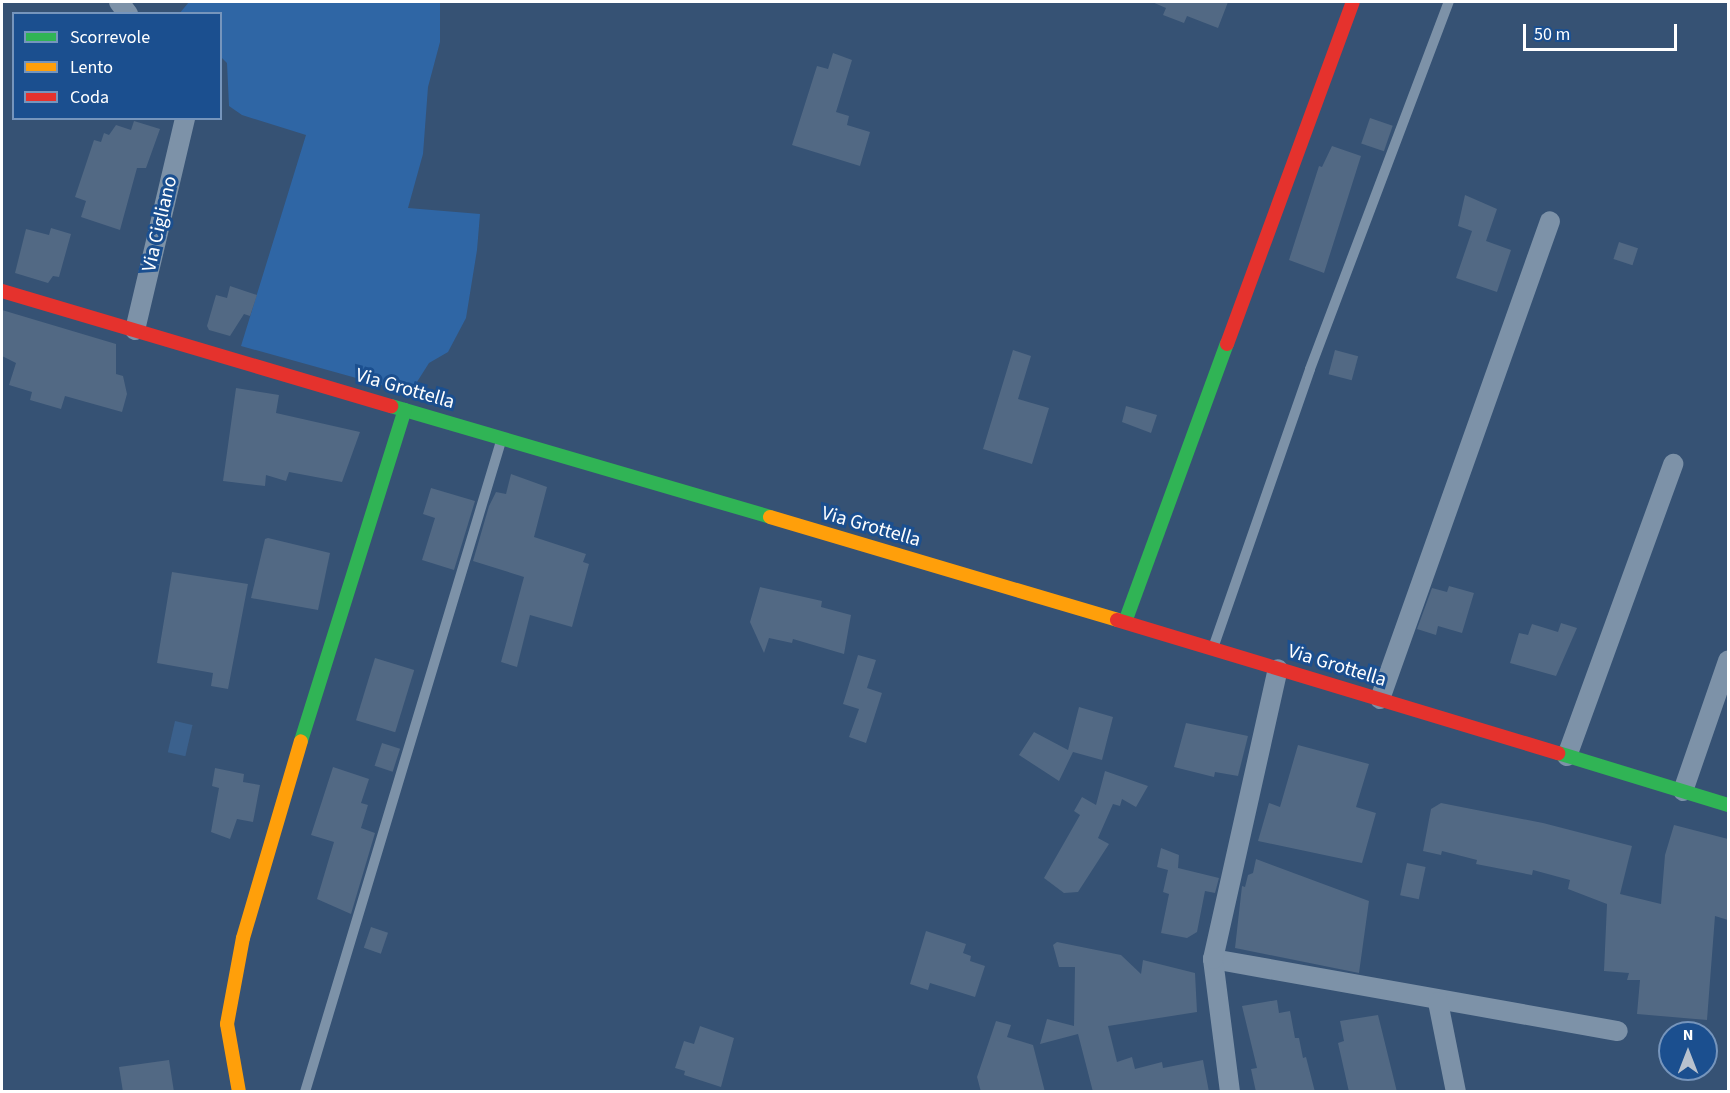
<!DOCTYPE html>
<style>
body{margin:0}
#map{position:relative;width:1730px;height:1093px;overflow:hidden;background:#365274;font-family:"Source Sans 3",sans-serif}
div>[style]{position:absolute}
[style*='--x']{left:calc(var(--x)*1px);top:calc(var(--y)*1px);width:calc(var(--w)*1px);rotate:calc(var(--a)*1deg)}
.green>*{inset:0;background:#2f66a5}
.water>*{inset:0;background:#3b618d;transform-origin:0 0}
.building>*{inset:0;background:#526984;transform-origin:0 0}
.lane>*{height:10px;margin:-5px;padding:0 5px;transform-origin:5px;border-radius:5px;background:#7d92a8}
.street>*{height:20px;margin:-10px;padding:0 10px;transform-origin:10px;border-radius:10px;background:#7d92a8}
.fast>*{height:14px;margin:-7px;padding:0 7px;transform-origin:7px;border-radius:7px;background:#30b455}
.slow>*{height:14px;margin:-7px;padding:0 7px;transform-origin:7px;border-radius:7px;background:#ff9f0a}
.jam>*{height:14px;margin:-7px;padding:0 7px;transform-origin:7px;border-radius:7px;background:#e5322d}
span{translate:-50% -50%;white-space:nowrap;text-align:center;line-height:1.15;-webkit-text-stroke:6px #1b4f8f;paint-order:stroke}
.street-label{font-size:20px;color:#fff}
.frame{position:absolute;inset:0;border:3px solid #fff;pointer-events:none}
.legend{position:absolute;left:12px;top:12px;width:210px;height:108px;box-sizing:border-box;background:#1b4f8f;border:2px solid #7695bc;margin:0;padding:8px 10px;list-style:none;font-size:18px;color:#fff}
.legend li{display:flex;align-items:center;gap:12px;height:30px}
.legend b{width:30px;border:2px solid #7695bc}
.north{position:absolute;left:1658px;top:1021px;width:60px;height:60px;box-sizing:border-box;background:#1b4f8f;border:2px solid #7695bc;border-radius:50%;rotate:0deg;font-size:16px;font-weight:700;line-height:24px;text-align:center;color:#fff}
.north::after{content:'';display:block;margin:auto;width:21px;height:27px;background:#b9c2ce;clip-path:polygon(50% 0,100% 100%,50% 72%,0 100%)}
.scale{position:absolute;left:1523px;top:24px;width:154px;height:27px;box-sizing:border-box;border:3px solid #fff;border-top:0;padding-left:8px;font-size:18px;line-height:21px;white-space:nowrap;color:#fff;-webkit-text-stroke:4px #1b4f8f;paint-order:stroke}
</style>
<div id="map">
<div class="green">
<div style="clip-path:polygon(189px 2px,440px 2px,440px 42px,428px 87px,423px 154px,408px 208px,480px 214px,477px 250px,466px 318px,448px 352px,429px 363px,410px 393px,241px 346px,306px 135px,242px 115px,229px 106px,227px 63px,221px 57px,220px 14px,179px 14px)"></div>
</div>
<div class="water">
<div style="left:175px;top:721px;width:18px;height:32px;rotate:13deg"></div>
</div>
<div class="building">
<div style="clip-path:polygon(1152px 2px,1228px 2px,1218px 28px,1187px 16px,1184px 23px,1163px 15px,1166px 8px)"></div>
<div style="clip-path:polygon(833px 53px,852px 60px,836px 112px,849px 116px,847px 125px,870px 132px,860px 166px,792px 145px,817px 66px,828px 69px)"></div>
<div style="left:1370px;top:118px;width:24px;height:27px;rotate:19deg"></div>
<div style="clip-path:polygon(134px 121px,160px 129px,146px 168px,137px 168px,120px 230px,81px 217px,86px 201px,75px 197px,94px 140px,101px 142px,104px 133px,109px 135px,116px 125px,131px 130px)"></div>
<div style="clip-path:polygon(1332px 146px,1361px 156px,1324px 273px,1289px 260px,1319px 166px,1322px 167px)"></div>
<div style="clip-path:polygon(1465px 195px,1497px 209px,1486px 241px,1511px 250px,1497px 292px,1456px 278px,1472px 231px,1458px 226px)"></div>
<div style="clip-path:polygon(51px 228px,71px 234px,59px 277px,53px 276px,48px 283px,15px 273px,26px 229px,49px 235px)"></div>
<div style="left:1619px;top:242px;width:20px;height:18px;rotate:18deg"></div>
<div style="clip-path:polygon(230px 286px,257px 295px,250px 316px,244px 314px,230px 336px,209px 330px,207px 326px,216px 295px,227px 298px)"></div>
<div style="clip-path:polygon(2px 310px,116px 344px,116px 374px,123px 376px,127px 394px,122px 412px,65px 396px,61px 409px,30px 400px,32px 392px,9px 385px,16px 363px,2px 356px)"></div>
<div style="clip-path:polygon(1013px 350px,1031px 356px,1018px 399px,1049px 408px,1032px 464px,983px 449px)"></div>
<div style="left:1335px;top:350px;width:24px;height:25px;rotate:15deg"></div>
<div style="clip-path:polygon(236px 388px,279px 395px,276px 413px,360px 432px,342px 482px,289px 472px,286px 481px,266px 475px,265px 486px,223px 481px)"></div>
<div style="clip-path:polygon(1126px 406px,1157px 415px,1151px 433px,1122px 422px)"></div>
<div style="clip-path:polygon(511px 474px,547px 487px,534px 537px,586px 554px,583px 562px,589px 564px,572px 627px,530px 615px,517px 667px,501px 662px,524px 577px,473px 561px,489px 506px,496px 492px,506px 494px)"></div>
<div style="clip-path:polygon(431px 488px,475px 501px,454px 570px,422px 560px,435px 518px,423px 514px)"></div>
<div style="clip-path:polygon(268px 538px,330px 553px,318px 610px,251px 598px,265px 539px)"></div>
<div style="clip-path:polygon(172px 572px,248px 584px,228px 689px,211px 686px,213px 673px,157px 663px)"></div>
<div style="clip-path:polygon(1449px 586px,1474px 593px,1462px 633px,1438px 626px,1436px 635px,1417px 629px,1432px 588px,1447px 592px)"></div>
<div style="clip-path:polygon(760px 587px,822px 601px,821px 607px,851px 615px,844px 654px,793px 639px,792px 643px,769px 638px,764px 653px,750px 622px)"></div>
<div style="clip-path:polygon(1561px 623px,1577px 628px,1556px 676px,1510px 663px,1519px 633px,1528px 635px,1532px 624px,1558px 632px)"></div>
<div style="clip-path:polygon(858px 655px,876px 660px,867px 688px,882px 693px,866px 743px,849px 737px,859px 709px,843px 704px)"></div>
<div style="left:375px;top:658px;width:41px;height:65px;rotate:17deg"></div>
<div style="clip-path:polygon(1079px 707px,1113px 717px,1102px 760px,1073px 752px,1059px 781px,1019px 755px,1034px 732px,1068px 750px)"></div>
<div style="clip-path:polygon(1186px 723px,1248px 736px,1238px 776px,1215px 772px,1214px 777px,1174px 767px)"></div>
<div style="left:382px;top:743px;width:19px;height:24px;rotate:18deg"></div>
<div style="clip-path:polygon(1298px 745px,1369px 764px,1356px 807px,1376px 813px,1362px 863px,1258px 841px,1269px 803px,1280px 807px)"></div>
<div style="clip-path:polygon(333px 767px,369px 779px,361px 803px,368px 805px,361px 828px,375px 833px,351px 914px,317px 899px,334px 842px,311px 835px)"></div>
<div style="clip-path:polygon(215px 768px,244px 774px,243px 782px,260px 785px,253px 822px,237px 819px,230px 839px,211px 832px,219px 788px,212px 786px)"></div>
<div style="clip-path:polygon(1105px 771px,1148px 786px,1136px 807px,1122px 799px,1120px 806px,1113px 804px,1098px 838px,1109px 844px,1078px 892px,1064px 893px,1044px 878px,1080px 815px,1074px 811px,1082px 797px,1096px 805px)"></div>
<div style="clip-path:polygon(1441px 803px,1543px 823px,1632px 846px,1620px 894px,1661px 904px,1665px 855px,1674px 825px,1728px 839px,1728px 920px,1715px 916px,1707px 1020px,1637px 1014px,1640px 980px,1627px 980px,1629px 973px,1604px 971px,1607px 904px,1568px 889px,1570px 880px,1533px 870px,1532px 875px,1476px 864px,1477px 860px,1442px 851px,1441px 855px,1423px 851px,1431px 809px)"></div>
<div style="clip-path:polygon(1161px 848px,1179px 855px,1178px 868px,1219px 878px,1215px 893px,1205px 891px,1197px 932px,1187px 938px,1161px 933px,1169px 894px,1163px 892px,1168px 870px,1157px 867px)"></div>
<div style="clip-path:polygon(1256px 859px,1369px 901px,1359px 973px,1235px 948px,1242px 886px,1245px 887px,1248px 875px,1253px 873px)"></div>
<div style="left:1407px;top:863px;width:19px;height:33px;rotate:12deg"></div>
<div style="left:371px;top:927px;width:18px;height:22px;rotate:19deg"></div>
<div style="clip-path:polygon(926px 931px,966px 944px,963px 953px,971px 956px,970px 961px,985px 966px,975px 997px,930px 983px,928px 990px,910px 984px)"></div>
<div style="clip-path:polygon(1057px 942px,1121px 955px,1141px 974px,1143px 960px,1195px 973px,1197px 1012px,1108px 1026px,1117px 1062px,1132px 1057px,1135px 1069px,1162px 1062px,1163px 1068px,1203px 1060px,1209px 1092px,1093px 1092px,1078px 1034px,1040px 1044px,1047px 1019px,1074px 1026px,1075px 967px,1059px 967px,1053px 945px)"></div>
<div style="clip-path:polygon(1277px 1000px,1279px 1013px,1290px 1011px,1295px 1038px,1299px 1038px,1303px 1058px,1306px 1057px,1315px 1092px,1256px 1092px,1251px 1069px,1257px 1068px,1242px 1006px)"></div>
<div style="clip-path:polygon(1378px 1015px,1397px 1092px,1349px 1092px,1338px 1043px,1344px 1041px,1340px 1021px)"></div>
<div style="clip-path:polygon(996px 1021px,1011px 1025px,1007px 1037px,1033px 1045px,1045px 1092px,981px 1092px,977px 1077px)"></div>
<div style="clip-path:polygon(700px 1026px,734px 1038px,721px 1087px,684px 1075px,685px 1071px,675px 1068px,684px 1041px,694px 1044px)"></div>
<div style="clip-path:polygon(169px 1060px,174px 1092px,123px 1092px,119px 1067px)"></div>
</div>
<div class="lane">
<div style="--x:1213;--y:648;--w:295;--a:-70.8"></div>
<div style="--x:1310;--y:369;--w:392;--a:-69.3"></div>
<div style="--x:305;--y:1092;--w:683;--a:-73.24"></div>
</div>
<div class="street">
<div style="--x:119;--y:2;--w:15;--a:53"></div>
<div style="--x:135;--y:330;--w:218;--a:-76.7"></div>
<div style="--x:1380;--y:699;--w:507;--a:-70.42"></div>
<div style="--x:1567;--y:756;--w:311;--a:-70"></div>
<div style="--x:1683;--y:791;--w:138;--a:-70.9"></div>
<div style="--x:1213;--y:959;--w:411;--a:10.1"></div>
<div style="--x:1438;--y:1002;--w:92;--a:78.7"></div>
<div style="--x:1230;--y:1092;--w:134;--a:-97.3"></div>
<div style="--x:1213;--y:959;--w:297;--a:-77.4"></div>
</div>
<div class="fast">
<div style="--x:391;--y:406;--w:395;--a:16.3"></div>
<div style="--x:1125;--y:622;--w:296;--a:-69.9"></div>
<div style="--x:301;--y:741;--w:347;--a:-72.6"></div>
<div style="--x:1558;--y:753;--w:178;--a:17"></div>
</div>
<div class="slow">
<div style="--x:770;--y:517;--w:362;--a:16.5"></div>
<div style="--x:239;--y:1092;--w:69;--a:-100"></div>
<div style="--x:227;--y:1024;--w:87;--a:-79.5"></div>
<div style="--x:243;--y:938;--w:205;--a:-73.6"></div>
</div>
<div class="jam">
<div style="--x:2;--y:291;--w:406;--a:16.5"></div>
<div style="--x:1227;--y:344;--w:364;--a:-69.8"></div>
<div style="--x:1117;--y:620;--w:461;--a:16.8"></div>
</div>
<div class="street-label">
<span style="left:160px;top:224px;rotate:-77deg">Via Cigliano</span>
<span style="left:405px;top:389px;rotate:16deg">Via Grottella</span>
<span style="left:871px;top:527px;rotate:16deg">Via Grottella</span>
<span style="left:1337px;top:666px;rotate:17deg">Via Grottella</span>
</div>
<div class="frame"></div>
<ul class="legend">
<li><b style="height:8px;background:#30b455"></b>Scorrevole</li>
<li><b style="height:8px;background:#ff9f0a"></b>Lento</li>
<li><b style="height:8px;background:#e5322d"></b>Coda</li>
</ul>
<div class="north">N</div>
<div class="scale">50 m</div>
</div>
